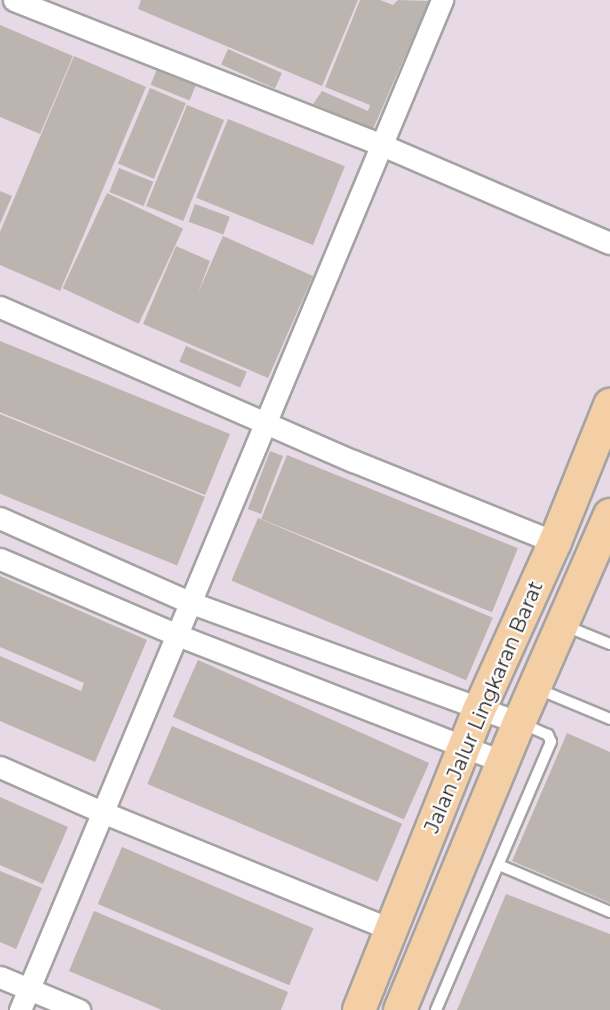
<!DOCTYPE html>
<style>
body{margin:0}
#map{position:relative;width:610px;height:1010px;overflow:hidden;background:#efece6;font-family:Montserrat,sans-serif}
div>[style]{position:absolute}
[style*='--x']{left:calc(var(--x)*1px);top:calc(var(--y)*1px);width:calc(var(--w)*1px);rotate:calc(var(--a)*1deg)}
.industrial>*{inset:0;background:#e7d9e5;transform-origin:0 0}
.building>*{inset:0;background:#bcb5af;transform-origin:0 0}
.roads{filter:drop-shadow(2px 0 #a3a3a3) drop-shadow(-2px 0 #a3a3a3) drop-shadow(0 2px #a3a3a3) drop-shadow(0 -2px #a3a3a3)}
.service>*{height:10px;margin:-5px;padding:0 5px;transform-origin:5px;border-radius:5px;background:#fff}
.minor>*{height:21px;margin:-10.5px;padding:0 10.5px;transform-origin:10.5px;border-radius:10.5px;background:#fff}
.primary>*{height:32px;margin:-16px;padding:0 16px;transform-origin:16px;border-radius:16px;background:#f4cfa6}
span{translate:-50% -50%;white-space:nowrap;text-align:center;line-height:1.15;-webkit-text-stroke:4.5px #fff;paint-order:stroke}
.street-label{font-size:20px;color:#1f1f1f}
</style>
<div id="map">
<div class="industrial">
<div style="left:0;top:0;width:610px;height:1010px"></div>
</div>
<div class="building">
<div style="clip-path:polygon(141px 0,358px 0,322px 86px,138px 9px)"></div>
<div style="clip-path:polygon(360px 0,380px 0,393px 5px,398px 0,429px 1px,373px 129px,313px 104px,322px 91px,368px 111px,370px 105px,325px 87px)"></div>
<div style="clip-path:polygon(0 25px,73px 56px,40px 134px,0 117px)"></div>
<div style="left:228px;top:49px;width:59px;height:17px;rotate:24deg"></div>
<div style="clip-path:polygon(74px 56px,146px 87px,60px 291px,0 265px,0 232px)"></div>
<div style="left:157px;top:69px;width:42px;height:17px;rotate:22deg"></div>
<div style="left:150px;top:88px;width:39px;height:82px;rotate:23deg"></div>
<div style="left:187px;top:105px;width:40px;height:109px;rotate:22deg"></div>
<div style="left:228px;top:119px;width:126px;height:85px;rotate:22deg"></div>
<div style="left:119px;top:168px;width:37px;height:26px;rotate:22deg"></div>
<div style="clip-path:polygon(0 191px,12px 196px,0 224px)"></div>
<div style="left:107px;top:193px;width:84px;height:105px;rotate:25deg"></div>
<div style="left:195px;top:204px;width:37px;height:19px;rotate:20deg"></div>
<div style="clip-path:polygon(223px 236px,313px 276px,268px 378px,143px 324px,176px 246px,210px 261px,198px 293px)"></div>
<div style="left:0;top:341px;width:248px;height:66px;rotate:22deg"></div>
<div style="left:186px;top:346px;width:66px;height:17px;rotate:23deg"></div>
<div style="left:0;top:414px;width:221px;height:74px;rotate:22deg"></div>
<div style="left:270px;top:451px;width:14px;height:62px;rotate:21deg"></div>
<div style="left:287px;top:455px;width:249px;height:69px;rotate:22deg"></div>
<div style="left:258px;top:518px;width:255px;height:68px;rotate:23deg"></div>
<div style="clip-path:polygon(0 576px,147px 640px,95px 762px,0 721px,0 656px,81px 691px,84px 683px,0 647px)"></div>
<div style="left:198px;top:660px;width:253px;height:62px;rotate:24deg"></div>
<div style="left:172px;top:726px;width:250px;height:63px;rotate:23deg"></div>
<div style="clip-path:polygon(567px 733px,610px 752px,610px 903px,512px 861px)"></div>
<div style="clip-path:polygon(0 797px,68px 827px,43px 884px,0 865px)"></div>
<div style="left:122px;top:847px;width:208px;height:62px;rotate:23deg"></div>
<div style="clip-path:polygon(0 871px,42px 888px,16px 949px,0 942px)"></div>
<div style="clip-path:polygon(506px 894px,610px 934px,610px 1010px,457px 1010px)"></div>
<div style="clip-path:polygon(94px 911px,288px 992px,281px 1010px,162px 1010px,69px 971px)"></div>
</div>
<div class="roads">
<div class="service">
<div style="--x:563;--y:625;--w:51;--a:22"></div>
<div style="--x:538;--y:689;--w:78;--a:22.6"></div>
<div style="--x:499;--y:865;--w:121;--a:22.9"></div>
<div style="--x:436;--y:1010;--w:292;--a:-66.8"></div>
<div style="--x:551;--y:742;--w:8;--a:-113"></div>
<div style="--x:548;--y:735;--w:27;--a:-156"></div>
</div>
<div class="minor">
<div style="--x:14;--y:0;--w:396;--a:21.5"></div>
<div style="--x:382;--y:145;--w:248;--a:23.3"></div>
<div style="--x:0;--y:307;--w:385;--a:23.6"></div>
<div style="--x:353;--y:461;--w:218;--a:21.9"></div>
<div style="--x:0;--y:518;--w:207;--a:24"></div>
<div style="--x:189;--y:602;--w:351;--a:20.1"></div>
<div style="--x:0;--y:559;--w:190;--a:23.2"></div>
<div style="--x:175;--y:634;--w:353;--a:21.3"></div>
<div style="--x:0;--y:767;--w:111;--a:23.8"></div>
<div style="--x:102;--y:812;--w:313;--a:22.1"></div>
<div style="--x:0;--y:977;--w:86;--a:22.7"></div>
<div style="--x:20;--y:1010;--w:1095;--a:-67.32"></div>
</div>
<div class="primary">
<div style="--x:359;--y:1010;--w:325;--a:-68.2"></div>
<div style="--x:480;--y:708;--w:182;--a:-65.7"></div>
<div style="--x:555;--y:542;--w:148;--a:-68.1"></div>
<div style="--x:400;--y:1010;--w:311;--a:-67.5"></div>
<div style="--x:519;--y:723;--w:227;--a:-66.4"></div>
</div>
</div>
<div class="street-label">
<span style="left:484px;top:707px;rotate:-67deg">Jalan Jalur Lingkaran Barat</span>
</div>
</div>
